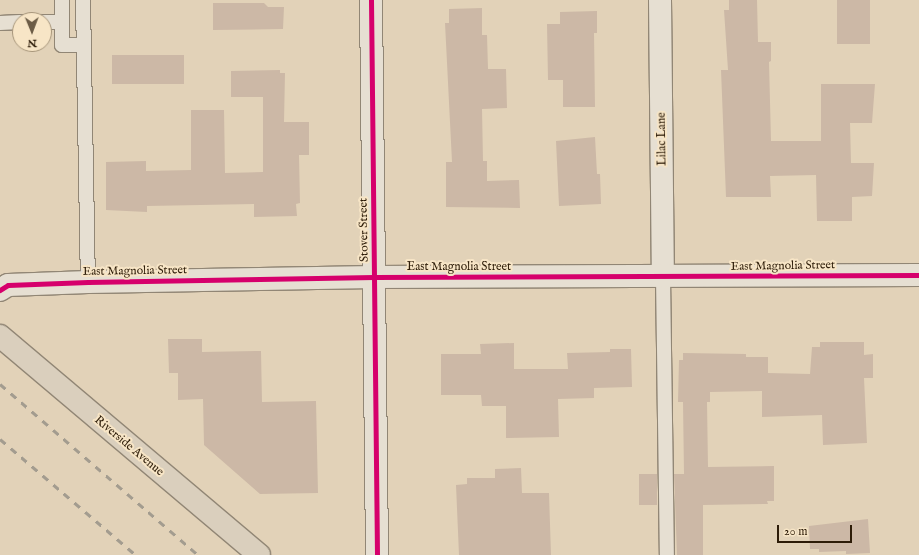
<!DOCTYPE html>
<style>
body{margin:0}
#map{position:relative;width:919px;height:555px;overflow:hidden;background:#e2d2b8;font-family:"IM FELL English",serif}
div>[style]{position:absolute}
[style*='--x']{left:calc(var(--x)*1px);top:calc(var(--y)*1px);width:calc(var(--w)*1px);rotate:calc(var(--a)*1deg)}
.building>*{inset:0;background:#ccb8a6;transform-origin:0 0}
.roads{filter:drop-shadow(1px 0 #918675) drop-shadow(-1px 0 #918675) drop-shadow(0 1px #918675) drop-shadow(0 -1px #918675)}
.lane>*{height:14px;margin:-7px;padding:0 7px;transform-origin:7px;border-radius:7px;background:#e6dfd2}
.street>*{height:22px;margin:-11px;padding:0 11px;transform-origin:11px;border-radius:11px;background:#e6dfd2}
.highway>*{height:22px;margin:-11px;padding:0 11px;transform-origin:11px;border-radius:11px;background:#dacfbd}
.rail>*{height:3px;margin-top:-1.5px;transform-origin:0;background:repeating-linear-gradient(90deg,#a39c8f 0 7px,transparent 0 14px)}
.cycleway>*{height:5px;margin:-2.5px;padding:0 2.5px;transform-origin:2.5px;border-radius:2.5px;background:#d6006c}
span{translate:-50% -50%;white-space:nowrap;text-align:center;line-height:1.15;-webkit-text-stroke:4px #f7e5c6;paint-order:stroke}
.street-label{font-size:12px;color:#2d1c08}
.north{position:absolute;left:12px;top:12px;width:40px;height:40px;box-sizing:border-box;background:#f7e5c6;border:1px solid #a6957a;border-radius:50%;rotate:179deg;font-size:11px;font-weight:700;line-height:16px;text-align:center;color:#2d1c08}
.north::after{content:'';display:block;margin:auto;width:14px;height:18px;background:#6c5c46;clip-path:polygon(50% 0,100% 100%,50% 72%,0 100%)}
.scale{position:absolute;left:777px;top:525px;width:75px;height:18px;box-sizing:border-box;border:2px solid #2d1c08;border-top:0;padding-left:5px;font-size:12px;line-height:14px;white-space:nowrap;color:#2d1c08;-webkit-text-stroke:3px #f7e5c6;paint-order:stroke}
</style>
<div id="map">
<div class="building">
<div style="clip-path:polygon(729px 0,757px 0,758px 42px,771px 42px,771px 61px,769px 62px,771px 141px,821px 141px,821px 84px,875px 84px,872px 123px,850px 123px,851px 163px,874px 163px,872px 196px,852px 197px,852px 221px,817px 221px,816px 175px,770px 176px,771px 197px,726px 197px,721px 70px,728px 70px,724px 10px,729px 10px)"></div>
<div style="left:837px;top:0;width:33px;height:44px"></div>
<div style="clip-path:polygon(213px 3px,264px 3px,268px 7px,284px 7px,283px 29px,213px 30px)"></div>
<div style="clip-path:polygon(482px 8px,482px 35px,487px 35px,488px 69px,506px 69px,507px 108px,482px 109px,483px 161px,487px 161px,487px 181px,519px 180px,520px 208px,446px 207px,446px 162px,452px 162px,445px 23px,449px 23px,449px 9px)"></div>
<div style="clip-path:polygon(597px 11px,597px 33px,594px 33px,595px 107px,563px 107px,563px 80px,548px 80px,547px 24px,560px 24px,560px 12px)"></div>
<div style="left:112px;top:55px;width:72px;height:29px"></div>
<div style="clip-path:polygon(280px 70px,280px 73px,285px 73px,284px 122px,309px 122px,309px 155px,299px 155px,300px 203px,296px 204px,297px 216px,254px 217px,254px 204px,147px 206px,147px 212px,106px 210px,106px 162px,146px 161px,146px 171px,191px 170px,191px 110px,224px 110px,225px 173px,263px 172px,263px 97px,231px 97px,231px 71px)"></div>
<div style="clip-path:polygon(595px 137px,597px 174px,600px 174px,601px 204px,559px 206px,556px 141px)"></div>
<div style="clip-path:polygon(168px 339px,202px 339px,202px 352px,261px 351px,262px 402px,316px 401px,318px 493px,260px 494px,204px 445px,203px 399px,178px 400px,178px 373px,169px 373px)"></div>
<div style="clip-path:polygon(820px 342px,864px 342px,864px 355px,873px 354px,873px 378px,864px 378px,867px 443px,823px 445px,822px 415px,762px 417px,762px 391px,710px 392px,710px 402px,707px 402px,708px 467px,774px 466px,774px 501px,767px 501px,768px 504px,703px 505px,703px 555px,677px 555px,674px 474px,684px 474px,683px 402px,678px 402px,679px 360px,683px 360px,683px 353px,746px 354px,746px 357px,768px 357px,768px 373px,810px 374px,812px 347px,820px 347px)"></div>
<div style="clip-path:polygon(514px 343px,514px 369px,568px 369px,567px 353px,610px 352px,610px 349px,631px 349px,632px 387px,594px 388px,594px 398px,558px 399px,559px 437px,506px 438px,506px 406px,482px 406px,481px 395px,441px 395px,441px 354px,481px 354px,480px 344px)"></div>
<div style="clip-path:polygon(521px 468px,522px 493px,549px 493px,551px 555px,459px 555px,456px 485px,467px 484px,467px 478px,495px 478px,495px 469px)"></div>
<div style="left:639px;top:474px;width:18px;height:31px"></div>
<div style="clip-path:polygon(868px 519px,870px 553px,846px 554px,846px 551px,819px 552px,819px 549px,810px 549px,809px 526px)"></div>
</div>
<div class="roads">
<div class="lane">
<div style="--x:83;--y:0;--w:282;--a:89"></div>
<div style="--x:44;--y:22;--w:18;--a:0"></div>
<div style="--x:62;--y:22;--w:22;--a:-90"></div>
<div style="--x:62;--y:22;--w:23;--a:90"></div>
<div style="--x:62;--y:45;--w:22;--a:0"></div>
<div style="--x:0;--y:23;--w:20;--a:-3"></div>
<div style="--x:663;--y:277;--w:278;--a:89.2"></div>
</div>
<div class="street">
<div style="--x:371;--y:0;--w:555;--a:89.38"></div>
<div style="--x:660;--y:0;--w:277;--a:89.4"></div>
<div style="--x:0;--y:290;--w:9;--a:-32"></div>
<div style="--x:8;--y:285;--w:80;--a:-2.1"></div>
<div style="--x:88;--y:282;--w:286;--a:-1"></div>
<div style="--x:374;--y:277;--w:545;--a:-0.21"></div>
</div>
<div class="highway">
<div style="--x:0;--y:336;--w:339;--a:40.2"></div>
</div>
</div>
<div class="rail">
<div style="--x:0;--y:384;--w:262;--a:40.8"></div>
<div style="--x:0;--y:439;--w:179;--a:40.5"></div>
</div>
<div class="cycleway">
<div style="--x:371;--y:0;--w:555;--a:89.38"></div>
<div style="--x:0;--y:290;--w:9;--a:-32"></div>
<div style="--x:8;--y:285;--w:80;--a:-2.1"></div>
<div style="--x:88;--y:282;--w:286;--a:-1"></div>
<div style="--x:374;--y:277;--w:545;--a:-0.21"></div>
</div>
<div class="street-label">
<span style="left:662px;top:139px;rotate:-91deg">Lilac Lane</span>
<span style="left:364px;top:230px;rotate:-91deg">Stover Street</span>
<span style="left:783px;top:266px;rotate:-1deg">East Magnolia Street</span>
<span style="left:459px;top:267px">East Magnolia Street</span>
<span style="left:135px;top:271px;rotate:-1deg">East Magnolia Street</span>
<span style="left:129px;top:446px;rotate:40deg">Riverside Avenue</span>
</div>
<div class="north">N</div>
<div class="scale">20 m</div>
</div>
